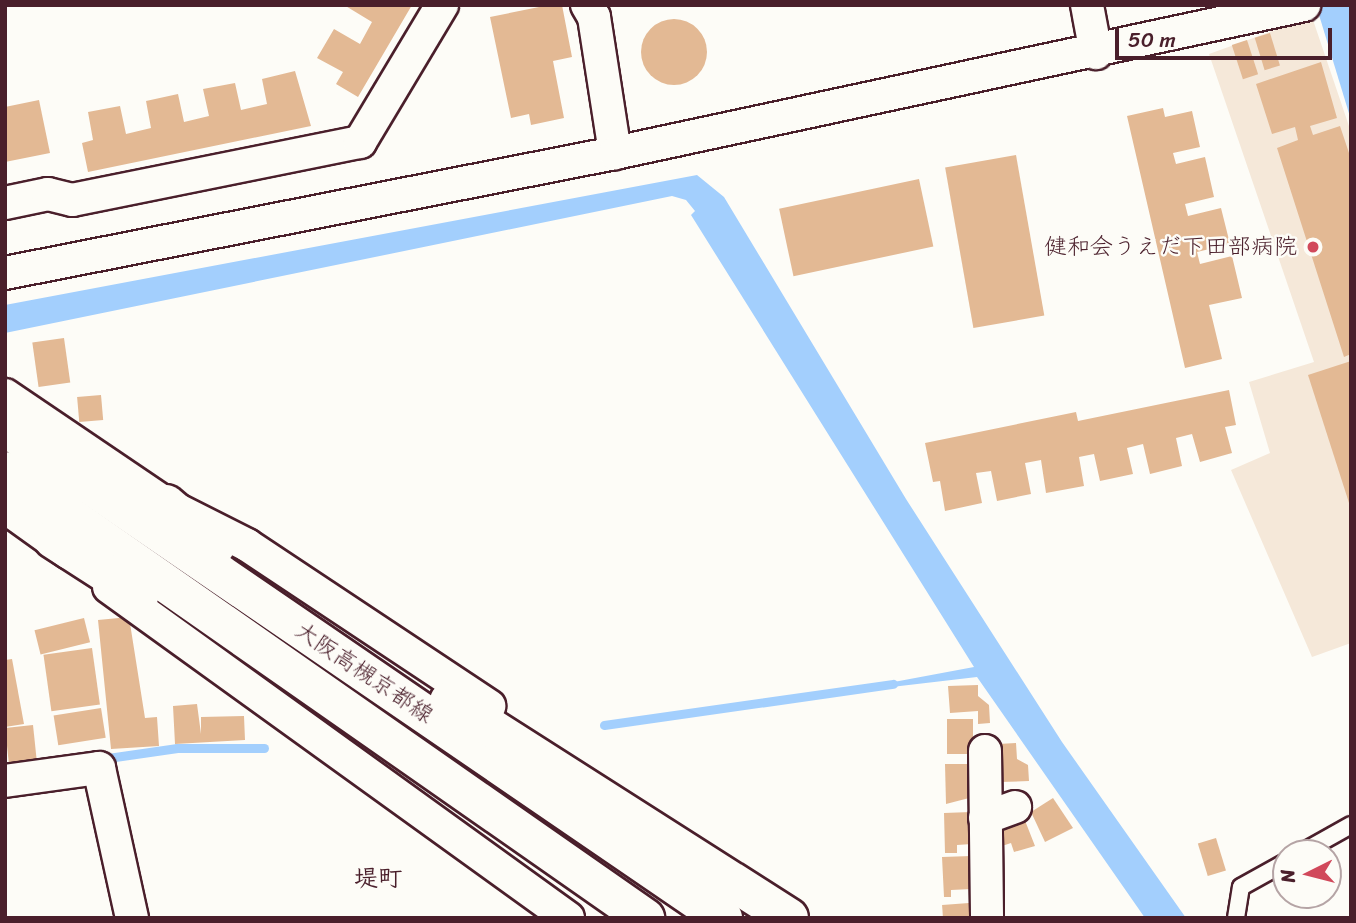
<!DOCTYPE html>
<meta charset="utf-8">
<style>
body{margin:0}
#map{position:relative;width:1356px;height:923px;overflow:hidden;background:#fdfcf7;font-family:Sriracha,"Klee One",sans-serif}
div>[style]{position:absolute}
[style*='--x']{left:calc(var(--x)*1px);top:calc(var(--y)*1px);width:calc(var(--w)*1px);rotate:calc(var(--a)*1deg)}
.built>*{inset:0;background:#f5e8d9}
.water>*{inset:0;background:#a3cffd}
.stream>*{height:9px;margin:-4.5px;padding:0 4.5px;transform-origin:4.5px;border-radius:4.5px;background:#a3cffd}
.building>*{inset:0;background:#e3b994;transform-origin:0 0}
.round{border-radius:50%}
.roads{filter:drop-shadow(2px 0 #4a1f2b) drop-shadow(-2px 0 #4a1f2b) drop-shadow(0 2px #4a1f2b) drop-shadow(0 -2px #4a1f2b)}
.lane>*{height:16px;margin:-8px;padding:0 8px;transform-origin:8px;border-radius:8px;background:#fdfcf7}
.street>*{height:32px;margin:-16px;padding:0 16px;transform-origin:16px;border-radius:16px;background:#fdfcf7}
.primary>*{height:38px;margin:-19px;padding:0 19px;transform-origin:19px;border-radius:19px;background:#fdfcf7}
.dots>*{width:19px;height:19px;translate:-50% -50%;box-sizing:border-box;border:4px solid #fdfcf7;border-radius:50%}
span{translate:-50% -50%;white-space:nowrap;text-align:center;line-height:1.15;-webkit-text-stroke:5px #fdfcf7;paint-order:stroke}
.poi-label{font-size:23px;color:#4a1f2b}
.right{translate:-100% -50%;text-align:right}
.street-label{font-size:23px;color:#4a1f2b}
.neighbourhood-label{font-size:24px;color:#4a1f2b;font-weight:700}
.frame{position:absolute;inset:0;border:7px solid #4a1f2b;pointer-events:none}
.north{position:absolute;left:1272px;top:839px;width:70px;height:70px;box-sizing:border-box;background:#fdfcf7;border:2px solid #b5a4a5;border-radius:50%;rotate:264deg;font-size:19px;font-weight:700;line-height:28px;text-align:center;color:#4a1f2b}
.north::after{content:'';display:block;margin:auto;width:24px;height:32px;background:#d1495b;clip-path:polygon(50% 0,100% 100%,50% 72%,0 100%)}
.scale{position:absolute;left:1115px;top:28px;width:217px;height:32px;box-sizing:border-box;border:4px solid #4a1f2b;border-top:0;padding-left:9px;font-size:21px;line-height:24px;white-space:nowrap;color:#4a1f2b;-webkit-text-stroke:5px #fdfcf7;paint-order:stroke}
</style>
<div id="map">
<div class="built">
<div style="clip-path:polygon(1312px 17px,1351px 132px,1351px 643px,1312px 657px,1231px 470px,1270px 453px,1249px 382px,1314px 362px,1209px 54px)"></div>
</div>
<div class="water">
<div style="clip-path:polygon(1316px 5px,1351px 5px,1351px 120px)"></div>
<div style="clip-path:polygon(697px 175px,724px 197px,906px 499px,1062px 742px,1186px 918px,1145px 918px,977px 677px,883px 688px,883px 684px,974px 667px,691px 215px,695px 211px,686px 200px,672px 196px,5px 333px,5px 305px)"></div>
</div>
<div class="stream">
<div style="--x:604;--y:725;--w:292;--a:-8.1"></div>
<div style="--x:101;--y:759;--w:77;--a:-8.2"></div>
<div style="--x:177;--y:748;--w:87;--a:0"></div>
</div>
<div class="building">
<div style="clip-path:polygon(344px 5px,412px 5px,358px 97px,336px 84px,343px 72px,317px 58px,334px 29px,360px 44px,372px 22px)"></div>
<div style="clip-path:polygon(549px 5px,562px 5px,572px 57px,553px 61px,564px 118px,531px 125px,529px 114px,511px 118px,490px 17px)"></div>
<div class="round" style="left:641px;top:19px;width:66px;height:66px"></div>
<div style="left:1270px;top:33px;width:34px;height:16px;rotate:73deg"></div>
<div style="left:1247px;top:40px;width:36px;height:16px;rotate:72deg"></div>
<div style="clip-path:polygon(1321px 62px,1337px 118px,1310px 126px,1313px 135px,1340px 126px,1351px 159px,1351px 354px,1344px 357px,1277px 148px,1298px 140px,1295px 127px,1272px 134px,1256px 84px)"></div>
<div style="clip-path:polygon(295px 71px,311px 126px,88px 172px,82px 143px,93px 140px,88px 112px,120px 106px,126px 134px,151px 128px,146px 101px,178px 94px,184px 122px,209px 116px,203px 89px,235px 83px,241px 110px,267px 104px,262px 79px)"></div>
<div style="clip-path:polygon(39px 100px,50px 153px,5px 162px,5px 107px)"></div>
<div style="clip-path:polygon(1163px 108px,1165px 117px,1192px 111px,1200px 147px,1173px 153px,1176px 164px,1205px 157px,1214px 197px,1185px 204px,1188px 216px,1221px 208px,1230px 244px,1197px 252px,1200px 264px,1232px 256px,1242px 298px,1209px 305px,1222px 359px,1185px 368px,1127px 116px)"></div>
<div style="left:1016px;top:155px;width:163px;height:72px;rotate:80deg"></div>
<div style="left:919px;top:179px;width:69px;height:143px;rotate:78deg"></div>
<div style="left:64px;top:338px;width:45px;height:32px;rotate:82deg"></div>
<div style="clip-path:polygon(1351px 361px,1351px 506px,1350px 506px,1308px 375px)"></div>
<div style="clip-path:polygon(1229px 390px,1236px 425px,1225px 427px,1232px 453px,1200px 462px,1192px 434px,1176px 438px,1182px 466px,1150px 474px,1143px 444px,1127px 448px,1133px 474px,1100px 481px,1094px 454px,1079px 457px,1084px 486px,1046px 493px,1041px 460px,1025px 463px,1031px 494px,997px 501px,991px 471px,976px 473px,982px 503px,945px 511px,940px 481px,933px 482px,925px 443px,1076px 412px,1078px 421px)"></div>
<div style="left:101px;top:395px;width:25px;height:24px;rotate:85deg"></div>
<div style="clip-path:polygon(129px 617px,145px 718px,157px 717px,159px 746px,111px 749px,98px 620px)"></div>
<div style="left:84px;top:618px;width:25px;height:51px;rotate:76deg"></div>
<div style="left:92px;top:648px;width:57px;height:49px;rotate:82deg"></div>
<div style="clip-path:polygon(12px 659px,24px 724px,5px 727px,5px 660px)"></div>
<div style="clip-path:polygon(978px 685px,978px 696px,989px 705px,990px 723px,978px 724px,978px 711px,950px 713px,948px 686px)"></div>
<div style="clip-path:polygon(197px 704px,201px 734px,201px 717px,244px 716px,245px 740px,175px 744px,173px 706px)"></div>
<div style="left:101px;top:708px;width:30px;height:48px;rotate:81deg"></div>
<div style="left:947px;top:719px;width:26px;height:35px"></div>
<div style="left:33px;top:725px;width:38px;height:28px;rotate:84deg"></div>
<div style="clip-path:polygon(1016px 743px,1017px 759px,1028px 765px,1029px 781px,1000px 782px,998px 744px)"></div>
<div style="clip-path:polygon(945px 764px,972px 764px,973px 797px,946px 804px)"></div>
<div style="clip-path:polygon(1053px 798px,1073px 828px,1045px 842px,1031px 812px)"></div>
<div style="clip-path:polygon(971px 812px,972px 844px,957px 845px,957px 853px,945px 853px,944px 813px)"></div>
<div style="clip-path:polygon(1024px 818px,1035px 846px,1014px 852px,1011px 843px,1002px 846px,1000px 830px)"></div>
<div style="left:1216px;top:838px;width:34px;height:19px;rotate:73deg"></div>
<div style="clip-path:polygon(971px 856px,972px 889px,951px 890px,951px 897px,944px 897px,942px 857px)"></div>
<div style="left:969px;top:903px;width:15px;height:27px;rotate:86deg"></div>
</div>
<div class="roads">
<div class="lane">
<div style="--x:1301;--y:853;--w:57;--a:-29.2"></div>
<div style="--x:1236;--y:918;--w:31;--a:-81"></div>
<div style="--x:1241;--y:887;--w:51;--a:-29.1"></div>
</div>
<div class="street">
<div style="--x:587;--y:5;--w:14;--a:60"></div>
<div style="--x:594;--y:17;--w:138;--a:81.2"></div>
<div style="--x:1087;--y:5;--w:49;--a:79.4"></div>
<div style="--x:5;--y:203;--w:44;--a:-11.8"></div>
<div style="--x:48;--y:194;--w:25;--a:14"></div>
<div style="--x:72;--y:200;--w:294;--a:-11.4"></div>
<div style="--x:360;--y:142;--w:160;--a:-59.1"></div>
<div style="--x:5;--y:273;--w:622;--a:-11.13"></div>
<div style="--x:615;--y:153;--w:705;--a:-12.12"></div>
<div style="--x:5;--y:395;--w:194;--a:34.1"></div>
<div style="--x:166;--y:504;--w:91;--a:26.8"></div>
<div style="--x:247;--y:545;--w:291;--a:33.6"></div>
<div style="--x:5;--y:507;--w:79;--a:35.7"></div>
<div style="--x:109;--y:587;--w:566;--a:35.8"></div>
<div style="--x:985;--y:751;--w:167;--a:89.3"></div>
<div style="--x:5;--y:781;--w:95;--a:-7.9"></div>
<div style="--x:99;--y:768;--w:154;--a:77.6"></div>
<div style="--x:985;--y:818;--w:32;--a:-20"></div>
</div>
<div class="primary">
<div style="--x:5;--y:427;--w:870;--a:34.37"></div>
<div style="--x:5;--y:471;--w:781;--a:34.93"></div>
<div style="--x:166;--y:504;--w:65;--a:40.6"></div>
<div style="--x:53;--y:539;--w:103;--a:32.8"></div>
<div style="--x:449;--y:701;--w:403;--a:32.5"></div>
</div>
</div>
<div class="dots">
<div style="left:1313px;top:247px;background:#d1495b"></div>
</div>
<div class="poi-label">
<span class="right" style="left:1297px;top:247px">健和会うえだ下田部病院</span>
</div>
<div class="street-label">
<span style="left:364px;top:673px;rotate:34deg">大阪高槻京都線</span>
</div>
<div class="neighbourhood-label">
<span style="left:378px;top:879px">堤町</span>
</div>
<div class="frame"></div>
<div class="north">N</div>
<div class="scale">50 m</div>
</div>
